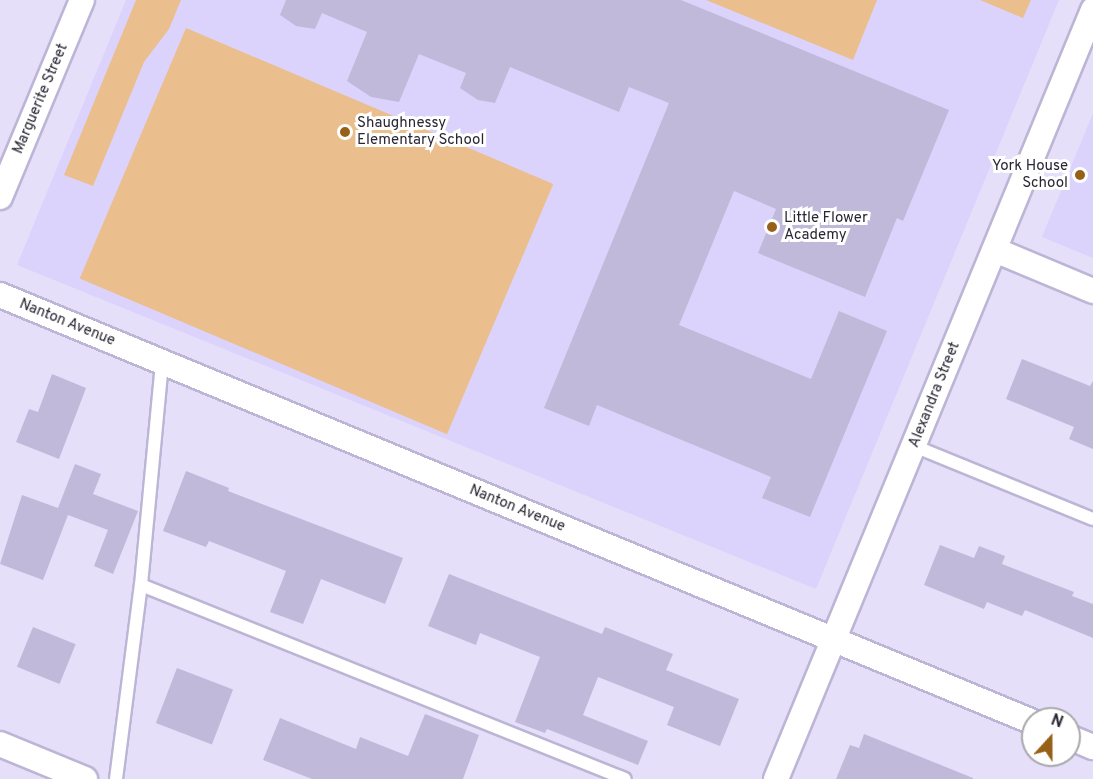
<!DOCTYPE html>
<style>
body{margin:0}
#map{position:relative;width:1093px;height:779px;overflow:hidden;background:#e5dffa;font-family:Overpass,sans-serif}
div>[style]{position:absolute}
[style*='--x']{left:calc(var(--x)*1px);top:calc(var(--y)*1px);width:calc(var(--w)*1px);rotate:calc(var(--a)*1deg)}
.built>*{inset:0;background:#dcd3fc}
.green>*{inset:0;background:#ebbe8d;transform-origin:0 0}
.building>*{inset:0;background:#c0b9d9;transform-origin:0 0}
.roads{filter:drop-shadow(2px 0 #bcb5d5) drop-shadow(-2px 0 #bcb5d5) drop-shadow(0 2px #bcb5d5) drop-shadow(0 -2px #bcb5d5)}
.service>*{height:12px;margin:-6px;padding:0 6px;transform-origin:6px;border-radius:6px;background:#fff}
.minor>*{height:24px;margin:-12px;padding:0 12px;transform-origin:12px;border-radius:12px;background:#fff}
.dots>*{width:16px;height:16px;translate:-50% -50%;box-sizing:border-box;border:3px solid #fff;border-radius:50%}
span{translate:-50% -50%;white-space:nowrap;text-align:center;line-height:1.15;-webkit-text-stroke:6px #fff;paint-order:stroke}
.street-label{font-size:15px;color:#292733}
.poi-label{font-size:15px;color:#292733}
.left{translate:0 -50%;text-align:left}
.right{translate:-100% -50%;text-align:right}
.north{position:absolute;left:1021px;top:707px;width:60px;height:60px;box-sizing:border-box;background:#fff;border:2px solid #a9a9ad;border-radius:50%;rotate:21deg;font-size:16px;font-weight:700;line-height:24px;text-align:center;color:#292733}
.north::after{content:'';display:block;margin:auto;width:21px;height:27px;background:#966018;clip-path:polygon(50% 0,100% 100%,50% 72%,0 100%)}
</style>
<div id="map">
<div class="built">
<div style="clip-path:polygon(126px 0,1059px 0,816px 589px,17px 265px)"></div>
<div style="clip-path:polygon(1093px 113px,1093px 258px,1042px 237px)"></div>
</div>
<div class="green">
<div style="clip-path:polygon(136px 0,181px 0,169px 29px,144px 62px,93px 186px,64px 175px)"></div>
<div style="clip-path:polygon(706px 0,877px 0,853px 60px)"></div>
<div style="clip-path:polygon(980px 0,1031px 0,1023px 18px)"></div>
<div style="left:186px;top:28px;width:399px;height:272px;rotate:23deg"></div>
</div>
<div class="building">
<div style="clip-path:polygon(286px 0,681px 0,949px 110px,903px 221px,897px 218px,865px 297px,758px 253px,776px 209px,734px 191px,679px 325px,811px 379px,839px 311px,887px 331px,810px 517px,762px 498px,771px 477px,597px 405px,589px 426px,544px 408px,669px 103px,629px 87px,619px 112px,510px 67px,495px 103px,478px 100px,460px 88px,466px 73px,419px 54px,399px 102px,371px 97px,347px 81px,367px 32px,322px 13px,315px 29px,296px 26px,280px 15px)"></div>
<div style="clip-path:polygon(1022px 359px,1090px 386px,1093px 381px,1093px 449px,1069px 439px,1074px 427px,1006px 399px)"></div>
<div style="clip-path:polygon(52px 374px,86px 388px,59px 459px,16px 442px,29px 409px,38px 412px)"></div>
<div style="clip-path:polygon(75px 464px,101px 474px,93px 494px,138px 511px,113px 574px,94px 566px,108px 530px,68px 515px,43px 580px,0 564px,22px 495px,58px 508px)"></div>
<div style="clip-path:polygon(186px 471px,229px 488px,228px 491px,403px 558px,385px 604px,321px 579px,303px 624px,270px 612px,286px 571px,209px 541px,206px 547px,163px 531px)"></div>
<div style="clip-path:polygon(940px 545px,974px 558px,979px 546px,1005px 556px,1002px 564px,1074px 592px,1072px 596px,1093px 604px,1093px 638px,1025px 610px,1022px 616px,987px 602px,984px 609px,924px 585px)"></div>
<div style="clip-path:polygon(449px 574px,602px 634px,605px 627px,673px 654px,666px 670px,739px 699px,720px 746px,667px 725px,674px 707px,598px 677px,583px 715px,648px 741px,638px 765px,547px 729px,545px 733px,515px 722px,540px 657px,480px 633px,476px 645px,428px 626px)"></div>
<div style="left:33px;top:627px;width:46px;height:43px;rotate:22deg"></div>
<div style="left:177px;top:668px;width:60px;height:59px;rotate:21deg"></div>
<div style="clip-path:polygon(425px 714px,479px 735px,463px 779px,312px 779px,263px 760px,280px 718px,356px 749px,360px 737px,408px 756px)"></div>
<div style="clip-path:polygon(864px 734px,973px 778px,973px 779px,836px 779px,850px 745px,859px 748px)"></div>
</div>
<div class="roads">
<div class="service">
<div style="--x:914;--y:446;--w:193;--a:22.2"></div>
<div style="--x:141;--y:585;--w:521;--a:21.84"></div>
<div style="--x:116;--y:779;--w:196;--a:-82.7"></div>
<div style="--x:141;--y:585;--w:224;--a:-84.6"></div>
</div>
<div class="minor">
<div style="--x:0;--y:197;--w:213;--a:-67.4"></div>
<div style="--x:995;--y:250;--w:106;--a:22.7"></div>
<div style="--x:0;--y:295;--w:1118;--a:22.46"></div>
<div style="--x:1069;--y:737;--w:26;--a:23"></div>
<div style="--x:0;--y:744;--w:92;--a:22.4"></div>
<div style="--x:776;--y:779;--w:832;--a:-67.6"></div>
</div>
</div>
<div class="dots">
<div style="left:345px;top:132px;background:#966018"></div>
<div style="left:1080px;top:175px;background:#966018"></div>
<div style="left:772px;top:227px;background:#966018"></div>
</div>
<div class="street-label">
<span style="left:41px;top:99px;rotate:-67deg">Marguerite Street</span>
<span style="left:67px;top:323px;rotate:22deg">Nanton Avenue</span>
<span style="left:935px;top:395px;rotate:-68deg">Alexandra Street</span>
<span style="left:517px;top:509px;rotate:22deg">Nanton Avenue</span>
</div>
<div class="poi-label">
<span class="left" style="left:357px;top:132px">Shaughnessy<br>Elementary School</span>
<span class="right" style="left:1068px;top:175px">York House<br>School</span>
<span class="left" style="left:784px;top:227px">Little Flower<br>Academy</span>
</div>
<div class="north">N</div>
</div>
